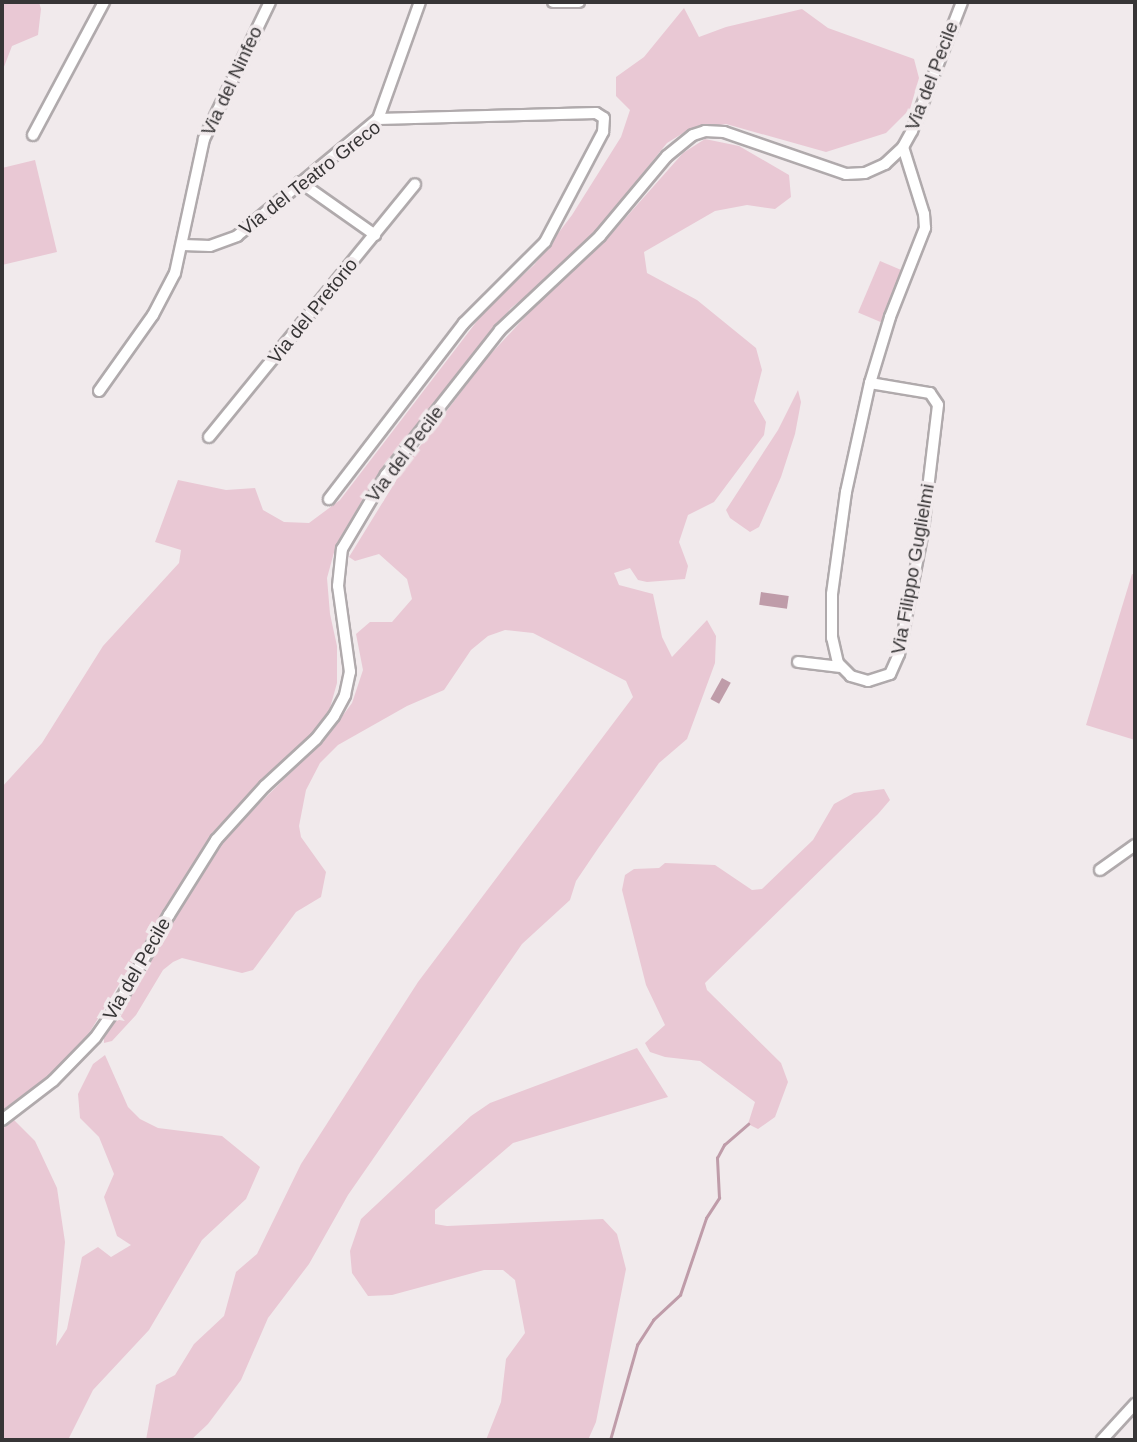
<!DOCTYPE html>
<style>
body{margin:0}
#map{position:relative;width:1137px;height:1442px;overflow:hidden;background:#f1eaec;font-family:Helvetica,sans-serif}
div>[style]{position:absolute}
[style*='--x']{left:calc(var(--x)*1px);top:calc(var(--y)*1px);width:calc(var(--w)*1px);rotate:calc(var(--a)*1deg)}
.green>*{inset:0;background:#e9c8d4;transform-origin:0 0}
.water>*{inset:0;background:#bf9ca9;transform-origin:0 0}
.stream>*{height:2.5px;margin:-1.25px;padding:0 1.25px;transform-origin:1.25px;border-radius:1.25px;background:#bf9ca9}
.roads{filter:drop-shadow(2px 0 #b0aaac) drop-shadow(-2px 0 #b0aaac) drop-shadow(0 2px #b0aaac) drop-shadow(0 -2px #b0aaac)}
.minor>*{height:10px;margin:-5px;padding:0 5px;transform-origin:5px;border-radius:5px;background:#fff}
span{translate:-50% -50%;white-space:nowrap;text-align:center;line-height:1.15;-webkit-text-stroke:7px #f1eaec;paint-order:stroke}
.street-label{font-size:19px;color:#373536}
.frame{position:absolute;inset:0;border:4px solid #373536;pointer-events:none}
</style>
<div id="map">
<div class="green">
<div style="clip-path:polygon(2px 2px,39px 2px,41px 9px,38px 35px,12px 46px,2px 72px)"></div>
<div style="clip-path:polygon(684px 8px,699px 37px,726px 27px,802px 9px,828px 28px,914px 59px,919px 78px,910px 109px,886px 133px,826px 152px,726px 124px,688px 130px,667px 143px,594px 234px,550px 277px,511px 308px,364px 497px,336px 545px,327px 578px,330px 614px,337px 646px,337px 683px,326px 722px,260px 782px,212px 833px,75px 1056px,44px 1084px,2px 1112px,2px 787px,42px 743px,103px 646px,179px 563px,181px 550px,155px 542px,178px 480px,226px 490px,255px 488px,263px 510px,284px 522px,309px 523px,340px 500px,487px 308px,534px 265px,572px 215px,621px 137px,630px 110px,616px 96px,616px 77px,644px 57px)"></div>
<div style="clip-path:polygon(705px 139px,739px 146px,789px 175px,791px 197px,775px 209px,747px 205px,715px 211px,644px 252px,647px 273px,697px 300px,756px 348px,762px 370px,754px 401px,766px 422px,764px 435px,714px 502px,688px 515px,679px 542px,688px 566px,685px 579px,647px 582px,638px 580px,630px 568px,614px 573px,619px 585px,653px 594px,662px 637px,672px 657px,707px 620px,716px 636px,715px 663px,687px 739px,659px 763px,599px 847px,576px 881px,570px 900px,522px 944px,348px 1195px,309px 1264px,268px 1318px,241px 1380px,208px 1424px,191px 1440px,146px 1440px,156px 1385px,175px 1375px,194px 1344px,224px 1316px,236px 1272px,257px 1254px,301px 1164px,418px 982px,633px 697px,626px 681px,533px 633px,505px 630px,488px 636px,471px 650px,444px 690px,407px 706px,338px 745px,320px 763px,306px 790px,299px 826px,301px 837px,326px 872px,321px 897px,296px 912px,253px 970px,242px 973px,182px 958px,173px 962px,163px 970px,136px 1015px,112px 1041px,104px 1043px,104px 1038px,216px 846px,327px 737px,352px 703px,363px 670px,356px 634px,370px 622px,392px 622px,412px 599px,407px 579px,379px 554px,355px 561px,349px 557px,405px 466px,486px 359px,554px 286px,614px 231px,683px 153px)"></div>
<div style="clip-path:polygon(35px 160px,57px 252px,2px 265px,2px 168px)"></div>
<div style="left:880px;top:261px;width:25px;height:56px;rotate:23deg"></div>
<div style="clip-path:polygon(798px 390px,801px 402px,795px 434px,781px 477px,759px 527px,750px 532px,730px 518px,726px 510px,778px 430px)"></div>
<div style="clip-path:polygon(1132px 574px,1135px 575px,1135px 740px,1086px 725px)"></div>
<div style="clip-path:polygon(884px 789px,890px 800px,878px 814px,705px 983px,707px 990px,781px 1063px,788px 1082px,775px 1117px,758px 1129px,748px 1124px,755px 1102px,700px 1061px,665px 1057px,650px 1052px,645px 1043px,665px 1025px,646px 985px,622px 890px,625px 875px,634px 869px,659px 868px,665px 863px,715px 865px,752px 890px,762px 889px,813px 840px,834px 804px,854px 793px)"></div>
<div style="clip-path:polygon(637px 1048px,668px 1097px,513px 1143px,435px 1210px,435px 1224px,447px 1226px,603px 1219px,617px 1234px,626px 1269px,596px 1422px,588px 1440px,486px 1440px,501px 1402px,506px 1359px,525px 1333px,515px 1280px,503px 1270px,484px 1270px,392px 1295px,368px 1296px,352px 1273px,350px 1251px,361px 1219px,471px 1116px,490px 1103px)"></div>
<div style="clip-path:polygon(105px 1055px,128px 1107px,140px 1119px,158px 1128px,222px 1136px,260px 1167px,246px 1199px,202px 1240px,149px 1330px,93px 1390px,68px 1440px,2px 1440px,2px 1129px,14px 1120px,35px 1141px,57px 1188px,65px 1242px,56px 1346px,67px 1329px,82px 1257px,98px 1247px,111px 1257px,131px 1245px,117px 1236px,104px 1197px,114px 1174px,99px 1137px,80px 1118px,78px 1094px,93px 1064px)"></div>
</div>
<div class="water">
<div style="left:761px;top:592px;width:28px;height:13px;rotate:8deg"></div>
<div style="left:722px;top:678px;width:10px;height:24px;rotate:29deg"></div>
</div>
<div class="stream">
<div style="--x:610;--y:1440;--w:99;--a:-74.1"></div>
<div style="--x:637;--y:1345;--w:30;--a:-57"></div>
<div style="--x:653;--y:1320;--w:37;--a:-43"></div>
<div style="--x:680;--y:1295;--w:81;--a:-71.3"></div>
<div style="--x:706;--y:1218;--w:24;--a:-57"></div>
<div style="--x:719;--y:1198;--w:40;--a:-92.9"></div>
<div style="--x:717;--y:1158;--w:15;--a:-62"></div>
<div style="--x:724;--y:1145;--w:32;--a:-41"></div>
</div>
<div class="roads">
<div class="minor">
<div style="--x:553;--y:2;--w:26;--a:0"></div>
<div style="--x:378;--y:119;--w:124;--a:-70.3"></div>
<div style="--x:33;--y:135;--w:151;--a:-61.9"></div>
<div style="--x:300;--y:182;--w:92;--a:35.2"></div>
<div style="--x:183;--y:245;--w:27;--a:2"></div>
<div style="--x:210;--y:246;--w:29;--a:-20"></div>
<div style="--x:237;--y:236;--w:183;--a:-39.7"></div>
<div style="--x:378;--y:119;--w:218;--a:-1.6"></div>
<div style="--x:596;--y:113;--w:9;--a:32"></div>
<div style="--x:604;--y:118;--w:14;--a:94"></div>
<div style="--x:603;--y:132;--w:124;--a:117.8"></div>
<div style="--x:545;--y:242;--w:115;--a:135"></div>
<div style="--x:464;--y:323;--w:222;--a:127.5"></div>
<div style="--x:870;--y:383;--w:61;--a:9.5"></div>
<div style="--x:930;--y:393;--w:14;--a:56"></div>
<div style="--x:938;--y:405;--w:127;--a:96.8"></div>
<div style="--x:923;--y:531;--w:125;--a:101"></div>
<div style="--x:899;--y:654;--w:22;--a:114"></div>
<div style="--x:890;--y:674;--w:23;--a:162"></div>
<div style="--x:868;--y:681;--w:18;--a:-164"></div>
<div style="--x:851;--y:676;--w:18;--a:-135"></div>
<div style="--x:838;--y:663;--w:26;--a:-103"></div>
<div style="--x:832;--y:638;--w:44;--a:-90"></div>
<div style="--x:832;--y:594;--w:103;--a:-82.2"></div>
<div style="--x:846;--y:492;--w:112;--a:-77.6"></div>
<div style="--x:870;--y:383;--w:69;--a:-73.1"></div>
<div style="--x:890;--y:317;--w:96;--a:-68.5"></div>
<div style="--x:925;--y:228;--w:14;--a:-94"></div>
<div style="--x:924;--y:214;--w:70;--a:-107.4"></div>
<div style="--x:99;--y:391;--w:93;--a:-54.6"></div>
<div style="--x:153;--y:315;--w:47;--a:-62.4"></div>
<div style="--x:175;--y:273;--w:137;--a:-77.8"></div>
<div style="--x:204;--y:139;--w:152;--a:-64.3"></div>
<div style="--x:209;--y:437;--w:326;--a:-50.8"></div>
<div style="--x:798;--y:662;--w:42;--a:6.8"></div>
<div style="--x:1100;--y:870;--w:43;--a:-35.5"></div>
<div style="--x:2;--y:1120;--w:64;--a:-37.4"></div>
<div style="--x:53;--y:1081;--w:60;--a:-45.7"></div>
<div style="--x:95;--y:1038;--w:39;--a:-55"></div>
<div style="--x:117;--y:1006;--w:105;--a:-60.3"></div>
<div style="--x:169;--y:915;--w:89;--a:-57.9"></div>
<div style="--x:216;--y:840;--w:73;--a:-47.8"></div>
<div style="--x:265;--y:786;--w:69;--a:-42.7"></div>
<div style="--x:316;--y:739;--w:29;--a:-52"></div>
<div style="--x:334;--y:716;--w:24;--a:-62"></div>
<div style="--x:345;--y:695;--w:24;--a:-78"></div>
<div style="--x:350;--y:672;--w:87;--a:-97.9"></div>
<div style="--x:338;--y:586;--w:37;--a:-84"></div>
<div style="--x:342;--y:549;--w:86;--a:-59.3"></div>
<div style="--x:386;--y:475;--w:184;--a:-51.8"></div>
<div style="--x:500;--y:330;--w:137;--a:-43.2"></div>
<div style="--x:600;--y:236;--w:104;--a:-50.1"></div>
<div style="--x:667;--y:156;--w:33;--a:-39"></div>
<div style="--x:693;--y:135;--w:13;--a:-18"></div>
<div style="--x:705;--y:131;--w:19;--a:3"></div>
<div style="--x:724;--y:132;--w:129;--a:19"></div>
<div style="--x:846;--y:174;--w:19;--a:-3"></div>
<div style="--x:865;--y:173;--w:22;--a:-24"></div>
<div style="--x:885;--y:164;--w:25;--a:-43"></div>
<div style="--x:903;--y:147;--w:18;--a:-61"></div>
<div style="--x:912;--y:131;--w:138;--a:-68.8"></div>
<div style="--x:1102;--y:1440;--w:49;--a:-47.5"></div>
</div>
</div>
<div class="street-label">
<span style="left:932px;top:76px;rotate:-69deg">Via del Pecile</span>
<span style="left:232px;top:81px;rotate:-65deg">Via del Ninfeo</span>
<span style="left:310px;top:178px;rotate:-38deg">Via del Teatro Greco</span>
<span style="left:313px;top:311px;rotate:-51deg">Via del Pretorio</span>
<span style="left:405px;top:454px;rotate:-53deg">Via del Pecile</span>
<span style="left:913px;top:569px;rotate:-80deg">Via Filippo Guglielmi</span>
<span style="left:137px;top:969px;rotate:-60deg">Via del Pecile</span>
</div>
<div class="frame"></div>
</div>
